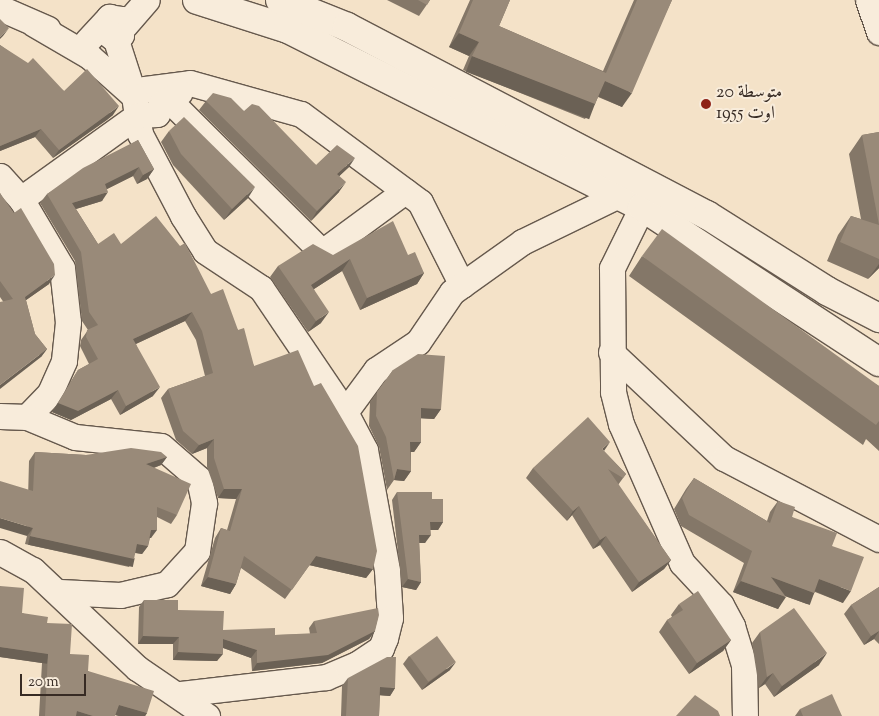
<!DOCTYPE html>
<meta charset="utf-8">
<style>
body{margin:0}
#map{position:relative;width:879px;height:716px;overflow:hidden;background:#f4e2c8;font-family:"Sorts Mill Goudy",Amiri,serif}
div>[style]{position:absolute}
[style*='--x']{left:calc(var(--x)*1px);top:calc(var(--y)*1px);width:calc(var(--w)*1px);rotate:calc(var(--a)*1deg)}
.roads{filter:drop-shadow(1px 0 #66594d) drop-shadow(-1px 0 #66594d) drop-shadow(0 1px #66594d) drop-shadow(0 -1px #66594d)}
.street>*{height:25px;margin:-12.5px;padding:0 12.5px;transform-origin:12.5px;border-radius:12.5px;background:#f8ecdb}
.secondary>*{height:28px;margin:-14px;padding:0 14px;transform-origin:14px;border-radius:14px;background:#f8ecdb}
.wall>*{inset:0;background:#847768}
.shaded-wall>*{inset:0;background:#6b6155;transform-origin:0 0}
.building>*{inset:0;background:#998a79;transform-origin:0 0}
.dots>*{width:14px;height:14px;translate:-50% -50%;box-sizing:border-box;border:2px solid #f8ecdb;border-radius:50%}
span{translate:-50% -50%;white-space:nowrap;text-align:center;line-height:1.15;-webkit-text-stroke:4px #f8ecdb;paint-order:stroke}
.poi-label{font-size:18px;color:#372b24}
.left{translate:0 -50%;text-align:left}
.scale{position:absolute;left:20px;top:674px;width:66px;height:22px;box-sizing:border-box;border:2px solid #372b24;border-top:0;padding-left:6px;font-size:15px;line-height:18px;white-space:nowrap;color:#372b24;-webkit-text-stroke:4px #f8ecdb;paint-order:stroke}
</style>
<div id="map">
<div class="roads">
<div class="street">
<div style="--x:868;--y:0;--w:34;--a:71"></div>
<div style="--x:0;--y:8;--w:52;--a:23.6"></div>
<div style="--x:34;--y:24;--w:64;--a:30.2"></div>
<div style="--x:89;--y:56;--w:60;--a:41.6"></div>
<div style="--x:134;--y:96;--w:13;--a:-32"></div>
<div style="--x:145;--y:89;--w:45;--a:-7.6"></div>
<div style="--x:190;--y:83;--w:115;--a:15.6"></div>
<div style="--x:301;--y:114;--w:148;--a:36.5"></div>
<div style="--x:420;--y:202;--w:93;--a:63.2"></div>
<div style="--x:125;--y:25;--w:33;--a:-49"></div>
<div style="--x:115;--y:37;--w:62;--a:72.1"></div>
<div style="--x:134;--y:96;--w:38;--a:81"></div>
<div style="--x:140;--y:134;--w:93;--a:62.3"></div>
<div style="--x:183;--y:216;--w:41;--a:57.8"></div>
<div style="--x:205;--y:251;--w:67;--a:33.5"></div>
<div style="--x:261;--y:288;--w:150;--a:55.9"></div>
<div style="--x:345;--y:412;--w:43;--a:62.2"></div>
<div style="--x:365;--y:450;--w:122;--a:79.6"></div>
<div style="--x:387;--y:570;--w:48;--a:86.4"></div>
<div style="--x:390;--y:618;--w:21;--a:104"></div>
<div style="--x:385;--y:638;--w:11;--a:112"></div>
<div style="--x:381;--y:648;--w:29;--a:146"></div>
<div style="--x:357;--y:664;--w:34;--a:157"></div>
<div style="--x:326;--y:677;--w:149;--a:173.4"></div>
<div style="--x:87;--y:41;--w:33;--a:-47"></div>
<div style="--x:109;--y:17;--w:13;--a:9"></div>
<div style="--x:122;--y:19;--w:16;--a:94"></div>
<div style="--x:121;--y:35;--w:9;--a:167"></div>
<div style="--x:112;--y:37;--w:9;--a:-144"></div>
<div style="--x:170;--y:101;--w:214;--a:44.8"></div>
<div style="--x:322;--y:252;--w:103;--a:-36.3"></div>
<div style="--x:0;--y:176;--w:31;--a:48"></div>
<div style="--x:21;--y:199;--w:80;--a:59.3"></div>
<div style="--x:62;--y:268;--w:54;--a:83.7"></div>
<div style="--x:68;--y:322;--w:39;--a:96"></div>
<div style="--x:64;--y:361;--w:35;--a:114"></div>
<div style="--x:50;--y:393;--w:33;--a:134"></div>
<div style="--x:27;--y:417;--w:27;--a:-178"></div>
<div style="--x:21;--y:199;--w:144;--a:-35.7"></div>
<div style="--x:138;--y:115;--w:19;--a:-3"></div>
<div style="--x:157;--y:114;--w:11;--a:-68"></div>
<div style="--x:161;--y:104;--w:22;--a:-32"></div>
<div style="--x:642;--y:207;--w:68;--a:116.2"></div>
<div style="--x:612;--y:268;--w:124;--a:89.5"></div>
<div style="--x:613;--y:392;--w:33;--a:76"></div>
<div style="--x:621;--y:424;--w:152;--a:66.3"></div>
<div style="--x:682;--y:563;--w:57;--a:47.1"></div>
<div style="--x:721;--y:605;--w:24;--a:62"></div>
<div style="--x:732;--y:626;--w:41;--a:72.9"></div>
<div style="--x:744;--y:665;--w:51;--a:88.9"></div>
<div style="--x:611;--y:352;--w:155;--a:43.2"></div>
<div style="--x:724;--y:458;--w:175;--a:27.6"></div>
<div style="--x:345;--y:412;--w:52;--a:-53.6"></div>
<div style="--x:376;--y:370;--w:50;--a:-33.7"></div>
<div style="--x:418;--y:342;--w:60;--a:-55.8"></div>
<div style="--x:452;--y:292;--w:86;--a:-35.5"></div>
<div style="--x:522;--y:242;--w:108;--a:-25.9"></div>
<div style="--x:27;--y:417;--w:52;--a:22.6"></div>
<div style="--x:75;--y:437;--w:86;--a:6"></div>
<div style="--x:161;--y:446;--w:50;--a:41"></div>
<div style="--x:199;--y:479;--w:25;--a:78"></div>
<div style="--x:204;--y:503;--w:49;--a:98.3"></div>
<div style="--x:197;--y:551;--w:45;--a:132.3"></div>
<div style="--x:167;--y:584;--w:48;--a:166.8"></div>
<div style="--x:120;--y:595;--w:60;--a:-177.1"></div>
<div style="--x:0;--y:552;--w:38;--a:29"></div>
<div style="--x:33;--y:570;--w:143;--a:43.3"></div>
<div style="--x:137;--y:668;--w:85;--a:34.4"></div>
</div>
<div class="secondary">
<div style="--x:197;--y:0;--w:96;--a:17.7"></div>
<div style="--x:288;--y:29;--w:396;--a:26.7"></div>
<div style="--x:642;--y:207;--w:283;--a:33.2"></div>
<div style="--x:280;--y:0;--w:72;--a:21.9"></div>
<div style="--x:347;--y:27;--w:406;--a:27.6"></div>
<div style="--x:707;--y:215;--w:142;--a:32.3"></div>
<div style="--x:827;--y:291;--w:59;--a:27.4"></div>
</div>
</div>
<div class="wall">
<div style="clip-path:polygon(387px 0,430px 0,419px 16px)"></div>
<div style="clip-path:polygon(470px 0,510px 0,499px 26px,603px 71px,634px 0,672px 0,622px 107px,598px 97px,595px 104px,585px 119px,463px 70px,469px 56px,449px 47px)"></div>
<div style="clip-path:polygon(0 45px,64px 91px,113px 115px,53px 158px,35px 137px,0 151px)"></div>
<div style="clip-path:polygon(206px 101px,244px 111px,316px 165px,349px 167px,339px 176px,339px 192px,311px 221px,199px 110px)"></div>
<div style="clip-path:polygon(169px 131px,248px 198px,224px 220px,173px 165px,161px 142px)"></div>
<div style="clip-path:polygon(879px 132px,879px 268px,868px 279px,827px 261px,838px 235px,851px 216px,861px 219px,849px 154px,862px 135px)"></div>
<div style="clip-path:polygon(138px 140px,154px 169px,147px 179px,137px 184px,133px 176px,107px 189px,102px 201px,76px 209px,98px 244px,121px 244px,211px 294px,238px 330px,254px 366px,373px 569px,366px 578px,309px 565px,285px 599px,241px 568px,236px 584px,230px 594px,201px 586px,215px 538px,221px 528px,227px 530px,236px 499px,218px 498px,207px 467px,207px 448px,192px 454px,176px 440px,161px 398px,168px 389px,205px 376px,196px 340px,185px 321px,136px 344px,153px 396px,120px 415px,111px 399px,71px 420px,52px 412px,78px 370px,89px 364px,80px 346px,81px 340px,88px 330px,82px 321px,75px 261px,40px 203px,47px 194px)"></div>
<div style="clip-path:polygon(0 193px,49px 284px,26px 300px,35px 334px,47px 349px,41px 357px,0 297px)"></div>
<div style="clip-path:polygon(333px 255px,408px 255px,424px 273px,417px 284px,360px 310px,342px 271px,314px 289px,321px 323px,308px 332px,270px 277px,278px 266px)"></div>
<div style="clip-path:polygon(642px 256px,879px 386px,879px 451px,866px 439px,863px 445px,629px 276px)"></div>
<div style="clip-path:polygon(393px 370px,441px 409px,434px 419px,421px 418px,421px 442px,414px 452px,411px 452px,411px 471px,404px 481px,394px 480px,387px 490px,379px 447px,369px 426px,370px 402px)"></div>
<div style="clip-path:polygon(604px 451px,626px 474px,618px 485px,671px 560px,664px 569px,632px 592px,600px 545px,593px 549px,572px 515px,567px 521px,526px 478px,533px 468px)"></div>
<div style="clip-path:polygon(35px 452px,86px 455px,167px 457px,161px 465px,154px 468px,177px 515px,171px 524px,157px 517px,151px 538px,150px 538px,148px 546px,142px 554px,135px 553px,129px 567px,25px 544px,27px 536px,29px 461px)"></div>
<div style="clip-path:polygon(694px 478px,767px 521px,770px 512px,778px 501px,792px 517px,832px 546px,843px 603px,815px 592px,807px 604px,785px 596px,778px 609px,733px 592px,744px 563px,681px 526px,674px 509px,686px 489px)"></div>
<div style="clip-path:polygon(397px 492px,432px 499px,443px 522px,438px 530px,430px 530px,425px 543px,419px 543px,421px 582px,416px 590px,402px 587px,392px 500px)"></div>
<div style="clip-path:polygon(0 586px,22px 613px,47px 623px,70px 654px,88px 671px,147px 713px,145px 716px,119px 716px,115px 715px,115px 716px,39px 716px,42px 663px,0 657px)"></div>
<div style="clip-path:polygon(879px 587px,879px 644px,874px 639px,864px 645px,844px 614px,851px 605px)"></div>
<div style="clip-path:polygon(144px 600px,178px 610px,223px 630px,275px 635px,310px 634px,309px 628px,314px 621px,375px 631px,369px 639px,322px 663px,252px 671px,251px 658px,223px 648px,217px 661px,173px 660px,173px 644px,138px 644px,139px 607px)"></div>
<div style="clip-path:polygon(679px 604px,731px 640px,723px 651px,689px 674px,659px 632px,667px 620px,672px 617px,671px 615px)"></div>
<div style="clip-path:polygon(760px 632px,819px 665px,774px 697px,765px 684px,759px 688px,752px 643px)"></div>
<div style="clip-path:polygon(409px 656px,450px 670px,422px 690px,403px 664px)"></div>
<div style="clip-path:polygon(348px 678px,395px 688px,390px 696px,380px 695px,379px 716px,341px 716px,342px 686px)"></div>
<div style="clip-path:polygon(800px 709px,842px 716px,795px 716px)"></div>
</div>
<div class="shaded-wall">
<div style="clip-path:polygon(9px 28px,3px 36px,0 39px,0 37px)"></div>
<div style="clip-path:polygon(459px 33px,479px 42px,469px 56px,449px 47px)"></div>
<div style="left:472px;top:56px;width:132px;height:17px;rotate:21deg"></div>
<div style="clip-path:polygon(605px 81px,632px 93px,622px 107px,595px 95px)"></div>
<div style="clip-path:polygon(119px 106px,113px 115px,107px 120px,53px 158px,59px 150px)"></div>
<div style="clip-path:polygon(41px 129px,35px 137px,0 151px,0 146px)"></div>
<div style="clip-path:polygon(355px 158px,349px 167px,331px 184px,337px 174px)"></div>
<div style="clip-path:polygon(139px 167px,133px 176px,99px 193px,105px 184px)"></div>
<div style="clip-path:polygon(154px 169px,147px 179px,137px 184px,143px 175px)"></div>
<div style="clip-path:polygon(346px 182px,339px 192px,311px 221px,317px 211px)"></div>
<div style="clip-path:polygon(255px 187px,248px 198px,224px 220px,232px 209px)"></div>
<div style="clip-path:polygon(108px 192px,102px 201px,66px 212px,72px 203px)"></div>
<div style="clip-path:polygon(350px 259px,342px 271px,303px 296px,311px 285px)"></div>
<div style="clip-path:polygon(879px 264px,879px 268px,868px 279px)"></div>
<div style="clip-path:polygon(424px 273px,417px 284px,360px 310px,367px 298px)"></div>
<div style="clip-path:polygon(55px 275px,49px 284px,19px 305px,25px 297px)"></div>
<div style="clip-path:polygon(192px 312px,185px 321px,127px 348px,133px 339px)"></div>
<div style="clip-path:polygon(329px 312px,321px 323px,308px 332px,316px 321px)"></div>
<div style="clip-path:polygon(47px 349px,41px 357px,0 389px,0 385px)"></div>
<div style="clip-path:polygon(160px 387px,153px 396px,120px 415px,126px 406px)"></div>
<div style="clip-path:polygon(118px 390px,111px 399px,71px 420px,52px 412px,58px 403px)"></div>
<div style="clip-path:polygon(421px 408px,441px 409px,434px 419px,414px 418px)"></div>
<div style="clip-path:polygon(214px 439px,207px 448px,192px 454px,199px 445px)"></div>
<div style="clip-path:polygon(410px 442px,421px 442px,414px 452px,403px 452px)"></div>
<div style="clip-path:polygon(610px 442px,604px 451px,602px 449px)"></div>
<div style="clip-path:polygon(167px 457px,161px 465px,141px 472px,146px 464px)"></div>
<div style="clip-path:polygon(397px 469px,411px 471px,404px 481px,394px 480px)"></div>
<div style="clip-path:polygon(224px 489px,242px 489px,236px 499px,218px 498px)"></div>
<div style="clip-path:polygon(579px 506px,572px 515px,567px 521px,573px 511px)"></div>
<div style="clip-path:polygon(0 518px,33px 528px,27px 536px,0 528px)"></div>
<div style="clip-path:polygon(430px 522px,443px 522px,438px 530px,425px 530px)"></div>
<div style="clip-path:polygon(151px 530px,157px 530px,151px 538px,146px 538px)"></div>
<div style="clip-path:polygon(419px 535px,431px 535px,425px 543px,414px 543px)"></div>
<div style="left:30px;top:536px;width:107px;height:9px;rotate:12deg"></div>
<div style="clip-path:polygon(606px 536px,600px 545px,593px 549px,600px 540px)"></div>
<div style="clip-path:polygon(137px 544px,148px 546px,142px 554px,131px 552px)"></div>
<div style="clip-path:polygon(316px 556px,373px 569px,366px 578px,309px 565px,285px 599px)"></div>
<div style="clip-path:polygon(671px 560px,664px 569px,632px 592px,639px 582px)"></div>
<div style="clip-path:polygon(208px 577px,236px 584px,230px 594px,201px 586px)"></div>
<div style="left:771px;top:577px;width:46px;height:13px;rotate:20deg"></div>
<div style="clip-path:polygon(408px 579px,421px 582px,416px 590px,402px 587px)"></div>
<div style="clip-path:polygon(819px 579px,851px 591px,843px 603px,812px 590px)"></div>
<div style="clip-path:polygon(741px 581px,786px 597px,778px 609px,733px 592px)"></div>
<div style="clip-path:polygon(375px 631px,369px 639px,322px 663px,252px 671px,257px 663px)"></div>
<div style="clip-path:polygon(879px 631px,874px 639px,864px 645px,871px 636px)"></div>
<div style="clip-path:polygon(143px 636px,179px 637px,173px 644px,138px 644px)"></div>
<div style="clip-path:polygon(223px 639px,257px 650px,251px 658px,218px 646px)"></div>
<div style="clip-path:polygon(731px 640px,723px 651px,689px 674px,697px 663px)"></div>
<div style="left:0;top:647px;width:49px;height:10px;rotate:8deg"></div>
<div style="clip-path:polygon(178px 652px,223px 654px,217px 661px,173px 660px)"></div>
<div style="clip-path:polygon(827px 653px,819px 665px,774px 697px,782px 686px)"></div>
<div style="clip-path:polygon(456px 662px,450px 670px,422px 690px,428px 683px)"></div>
<div style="clip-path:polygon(773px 673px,765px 684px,759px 688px,767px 677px)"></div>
<div style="clip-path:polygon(380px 687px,395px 688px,390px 696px,375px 695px)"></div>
<div style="clip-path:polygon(119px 705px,147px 713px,145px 716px,119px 716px,112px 714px)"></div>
<div style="clip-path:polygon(77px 711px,93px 716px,73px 716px)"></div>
</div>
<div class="building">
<div style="clip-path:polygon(418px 0,430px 0,427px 5px)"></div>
<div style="clip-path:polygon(473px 0,510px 0,499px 26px,606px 73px,637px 0,672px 0,632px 93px,605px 81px,595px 104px,472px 56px,479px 42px,459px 33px)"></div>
<div style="clip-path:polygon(0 19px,9px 28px,0 37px)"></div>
<div style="clip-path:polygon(0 45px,28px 63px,33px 58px,64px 91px,87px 69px,119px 106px,59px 150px,41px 129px,0 146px)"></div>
<div style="clip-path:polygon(213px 93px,231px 98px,244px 111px,252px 104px,259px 106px,316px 165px,337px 145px,355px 158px,337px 174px,346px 182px,317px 211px,206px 101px)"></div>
<div style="clip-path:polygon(184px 117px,255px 187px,232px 209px,181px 154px,169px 131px)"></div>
<div style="clip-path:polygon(879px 132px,879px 225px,862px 135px)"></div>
<div style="clip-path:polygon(138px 140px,154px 169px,143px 175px,139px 167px,105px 184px,108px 192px,72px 203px,98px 244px,114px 233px,121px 244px,156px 216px,180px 246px,185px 243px,211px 294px,223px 289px,238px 330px,244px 328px,254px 366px,298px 350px,314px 386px,321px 383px,358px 446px,377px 551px,373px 569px,316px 556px,292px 590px,244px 556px,236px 584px,208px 577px,221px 528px,230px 531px,242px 489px,224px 489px,214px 458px,214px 439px,199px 445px,183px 431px,168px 389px,213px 373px,202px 331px,192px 312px,133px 339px,160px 387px,126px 406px,118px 390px,78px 411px,58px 403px,78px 370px,98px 359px,86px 337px,87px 330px,98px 325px,89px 312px,81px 252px,47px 194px,83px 168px)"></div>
<div style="clip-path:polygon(0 193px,14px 213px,21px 208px,54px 264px,55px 275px,25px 297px,35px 334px,47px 349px,0 385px,0 302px,13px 299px,0 281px)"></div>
<div style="clip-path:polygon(851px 216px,879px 225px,879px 259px,840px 242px)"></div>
<div style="clip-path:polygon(393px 221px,408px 255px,415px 252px,424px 273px,367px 298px,350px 259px,311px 285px,329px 312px,316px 321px,278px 266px,313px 244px,333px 255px)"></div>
<div style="clip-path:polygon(662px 229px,879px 386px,879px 421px,876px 425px,642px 256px)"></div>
<div style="clip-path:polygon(418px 354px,445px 356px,441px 409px,421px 408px,421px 442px,410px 442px,411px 471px,397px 469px,394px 480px,386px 437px,376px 416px,377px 392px,393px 370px)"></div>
<div style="clip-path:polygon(588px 417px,610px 442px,602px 449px,626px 474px,623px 478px,608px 469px,671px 560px,639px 582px,606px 536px,600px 540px,579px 506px,573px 511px,533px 468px)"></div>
<div style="clip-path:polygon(131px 448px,161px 452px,167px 457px,146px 464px,191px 484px,177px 515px,157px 507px,157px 530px,151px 530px,148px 546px,137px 544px,134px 559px,30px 536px,33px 528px,0 518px,0 481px,33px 491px,35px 452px,86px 455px)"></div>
<div style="clip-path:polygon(694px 478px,770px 523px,778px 501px,795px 507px,792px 517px,837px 533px,832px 546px,864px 557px,851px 591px,819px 579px,814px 593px,771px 577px,786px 597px,741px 581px,752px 551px,689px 515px,682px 498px)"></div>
<div style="clip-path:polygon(397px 492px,432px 492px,432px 499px,443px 499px,443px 522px,430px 522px,431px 535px,419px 535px,421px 582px,408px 579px)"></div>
<div style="clip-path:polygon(0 586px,24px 588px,22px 613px,48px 617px,47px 623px,72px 624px,70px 654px,89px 655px,88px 671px,154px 691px,147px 713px,119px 705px,115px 716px,93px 716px,77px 711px,76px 716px,45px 716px,48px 654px,0 647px)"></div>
<div style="clip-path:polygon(879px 587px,879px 631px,871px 636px,851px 605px)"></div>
<div style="clip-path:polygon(698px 591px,731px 640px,697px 663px,667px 620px,683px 610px,679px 604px)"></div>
<div style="clip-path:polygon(144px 600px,178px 600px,178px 610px,224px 611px,223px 630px,275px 628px,275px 635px,317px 633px,314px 621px,378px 608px,379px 615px,375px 631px,328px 655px,257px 663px,257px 650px,223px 639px,223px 654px,178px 652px,179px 637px,143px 636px)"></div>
<div style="clip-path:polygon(794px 608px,827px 653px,782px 686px,773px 673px,767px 677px,760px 632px)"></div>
<div style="left:437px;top:636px;width:32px;height:34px;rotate:54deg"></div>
<div style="clip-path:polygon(387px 657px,396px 657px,395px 688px,380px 687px,379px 716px,346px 716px,348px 678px)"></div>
<div style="clip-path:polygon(832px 694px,842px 716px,803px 716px,800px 709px)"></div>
<div style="clip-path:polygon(695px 695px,718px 711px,720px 716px,676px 716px)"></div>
</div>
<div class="dots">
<div style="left:706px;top:104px;background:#8f2418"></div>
</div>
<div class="poi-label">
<span class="left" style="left:716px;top:104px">متوسطة 20<br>اوت 1955</span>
</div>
<div class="scale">20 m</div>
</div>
